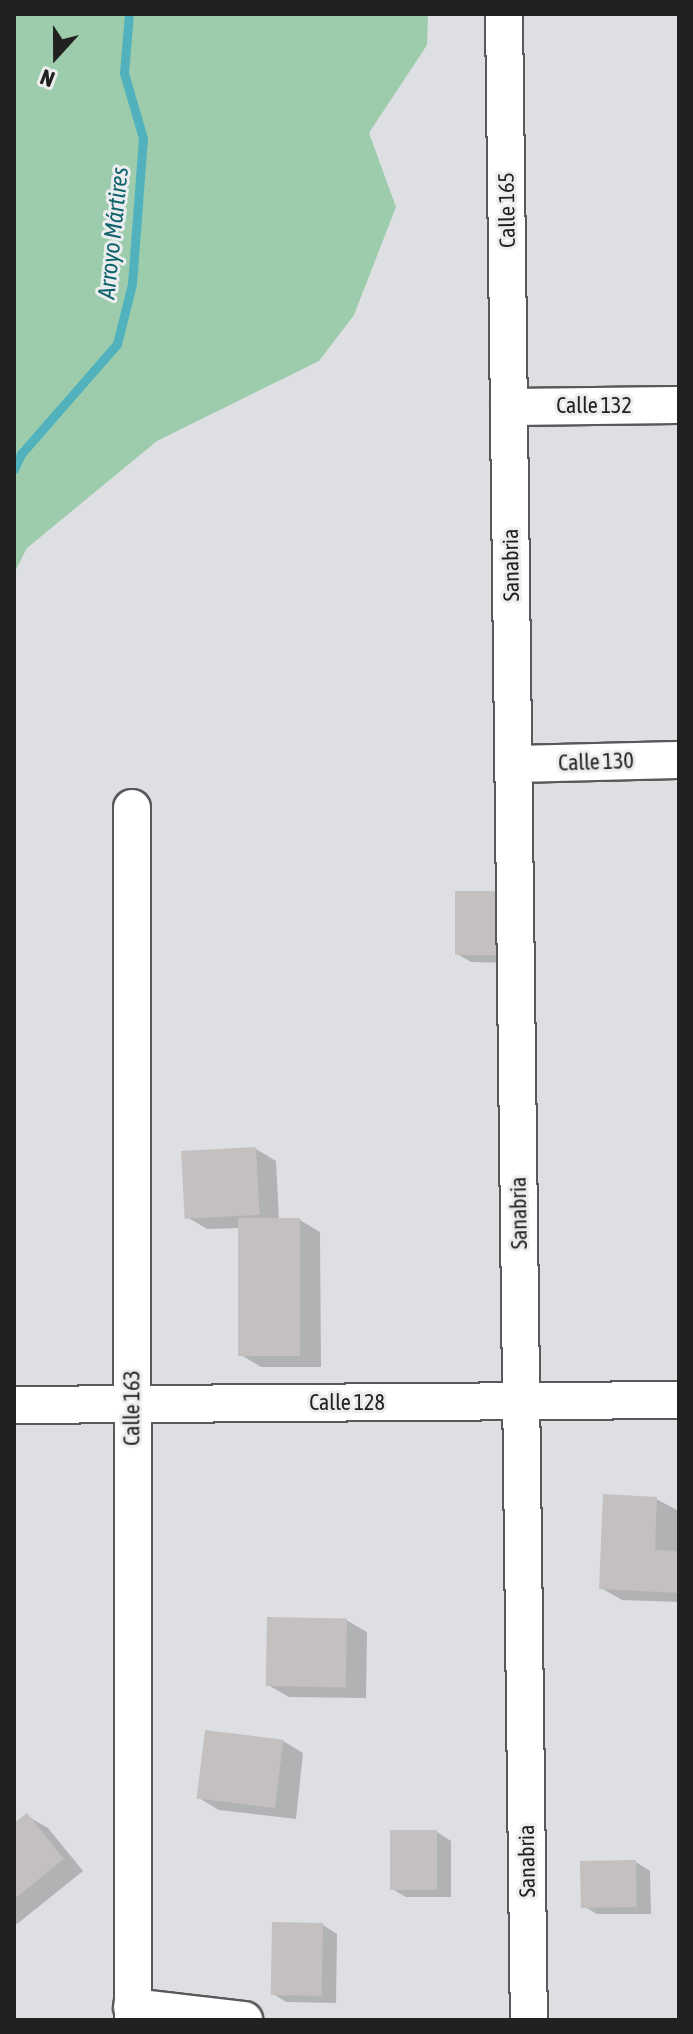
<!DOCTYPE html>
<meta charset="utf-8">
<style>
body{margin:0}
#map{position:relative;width:693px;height:2034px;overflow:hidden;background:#dedfe2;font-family:"Asap Condensed",sans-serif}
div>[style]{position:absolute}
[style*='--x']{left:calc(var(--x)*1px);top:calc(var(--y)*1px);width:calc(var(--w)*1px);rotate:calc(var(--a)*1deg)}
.green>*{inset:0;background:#9cccac}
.shadow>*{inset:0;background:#0003}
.stream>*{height:9px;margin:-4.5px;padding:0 4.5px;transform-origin:4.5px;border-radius:4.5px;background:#51b2bd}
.building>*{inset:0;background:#c3c0bf;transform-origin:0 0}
.roads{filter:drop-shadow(2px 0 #57595a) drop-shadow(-2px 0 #57595a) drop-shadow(0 2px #57595a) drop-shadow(0 -2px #57595a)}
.minor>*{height:36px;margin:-18px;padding:0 18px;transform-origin:18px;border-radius:18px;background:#fff}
span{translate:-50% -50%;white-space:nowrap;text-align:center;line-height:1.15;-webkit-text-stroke:6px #ebedef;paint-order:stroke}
.street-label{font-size:22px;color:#212122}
.water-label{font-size:24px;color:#11636b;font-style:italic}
.frame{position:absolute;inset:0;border:16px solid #212122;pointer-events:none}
.north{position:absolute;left:16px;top:16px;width:80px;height:80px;-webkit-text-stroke:6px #ebedef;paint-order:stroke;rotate:201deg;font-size:22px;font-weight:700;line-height:32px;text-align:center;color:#212122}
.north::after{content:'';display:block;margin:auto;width:28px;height:36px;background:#212122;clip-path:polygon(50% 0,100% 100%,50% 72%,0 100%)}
</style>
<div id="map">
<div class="green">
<div style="clip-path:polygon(14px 14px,428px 14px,427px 45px,369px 133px,396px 207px,354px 315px,319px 361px,157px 441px,27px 548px,14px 573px)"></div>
</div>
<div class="shadow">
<div style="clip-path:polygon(457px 893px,512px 963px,471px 962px,457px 954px)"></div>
<div style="clip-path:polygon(256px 1149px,276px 1161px,279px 1220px,300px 1220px,320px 1232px,321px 1367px,261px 1367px,241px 1355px,240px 1228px,207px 1229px,187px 1217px)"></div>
<div style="clip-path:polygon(656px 1499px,677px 1510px,679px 1602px,622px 1600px,601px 1588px)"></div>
<div style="clip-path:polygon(346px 1620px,367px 1632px,366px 1698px,289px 1697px,268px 1685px)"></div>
<div style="clip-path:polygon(283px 1741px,303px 1753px,296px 1819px,219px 1810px,199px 1798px)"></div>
<div style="clip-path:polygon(27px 1816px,48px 1828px,83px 1871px,17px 1924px,14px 1922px,14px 1826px)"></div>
<div style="clip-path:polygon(437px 1832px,451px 1841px,451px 1897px,406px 1897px,392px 1889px)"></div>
<div style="clip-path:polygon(636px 1862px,650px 1871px,651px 1914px,597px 1914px,583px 1906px)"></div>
<div style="clip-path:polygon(323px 1925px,337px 1934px,336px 2003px,286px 2002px,272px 1993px)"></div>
</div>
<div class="stream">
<div style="--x:14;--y:469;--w:17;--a:-65"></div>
<div style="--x:21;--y:454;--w:146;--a:-48.9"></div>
<div style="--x:117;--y:344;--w:62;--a:-76"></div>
<div style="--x:132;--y:284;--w:146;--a:-85.7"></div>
<div style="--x:143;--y:138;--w:68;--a:-106.3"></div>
<div style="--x:124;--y:73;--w:59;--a:-85.2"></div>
</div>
<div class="building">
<div style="left:455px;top:891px;width:44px;height:64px"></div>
<div style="left:256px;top:1147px;width:68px;height:75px;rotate:87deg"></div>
<div style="left:238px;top:1218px;width:62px;height:138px"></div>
<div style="clip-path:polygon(603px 1494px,657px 1497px,655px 1550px,679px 1551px,679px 1593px,599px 1589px)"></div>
<div style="left:267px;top:1617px;width:80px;height:69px;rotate:1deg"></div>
<div style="left:205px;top:1730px;width:79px;height:69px;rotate:7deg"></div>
<div style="clip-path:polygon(27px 1813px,64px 1859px,14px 1899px,14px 1823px)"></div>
<div style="left:390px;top:1830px;width:47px;height:60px"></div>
<div style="left:636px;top:1860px;width:47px;height:56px;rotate:89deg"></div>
<div style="left:272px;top:1922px;width:51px;height:73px;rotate:1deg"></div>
</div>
<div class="roads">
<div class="minor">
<div style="--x:504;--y:14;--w:2006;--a:89.29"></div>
<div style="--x:509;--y:407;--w:170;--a:-0.7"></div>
<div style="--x:514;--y:764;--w:165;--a:-1.4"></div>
<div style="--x:132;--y:808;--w:1212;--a:89.95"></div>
<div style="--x:14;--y:1405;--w:665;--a:-0.43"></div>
<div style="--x:132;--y:2007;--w:113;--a:6.6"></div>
</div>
</div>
<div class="street-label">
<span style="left:507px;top:210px;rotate:-91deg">Calle 165</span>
<span style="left:594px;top:406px">Calle 132</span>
<span style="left:511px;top:565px;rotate:-91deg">Sanabria</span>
<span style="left:596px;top:762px;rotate:-2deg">Calle 130</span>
<span style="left:519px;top:1213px;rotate:-91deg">Sanabria</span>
<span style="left:347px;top:1403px">Calle 128</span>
<span style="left:132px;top:1408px;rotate:-90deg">Calle 163</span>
<span style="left:527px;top:1861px;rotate:-91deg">Sanabria</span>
</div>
<div class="water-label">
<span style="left:113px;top:233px;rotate:-84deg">Arroyo Mártires</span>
</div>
<div class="frame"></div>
<div class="north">N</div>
</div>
